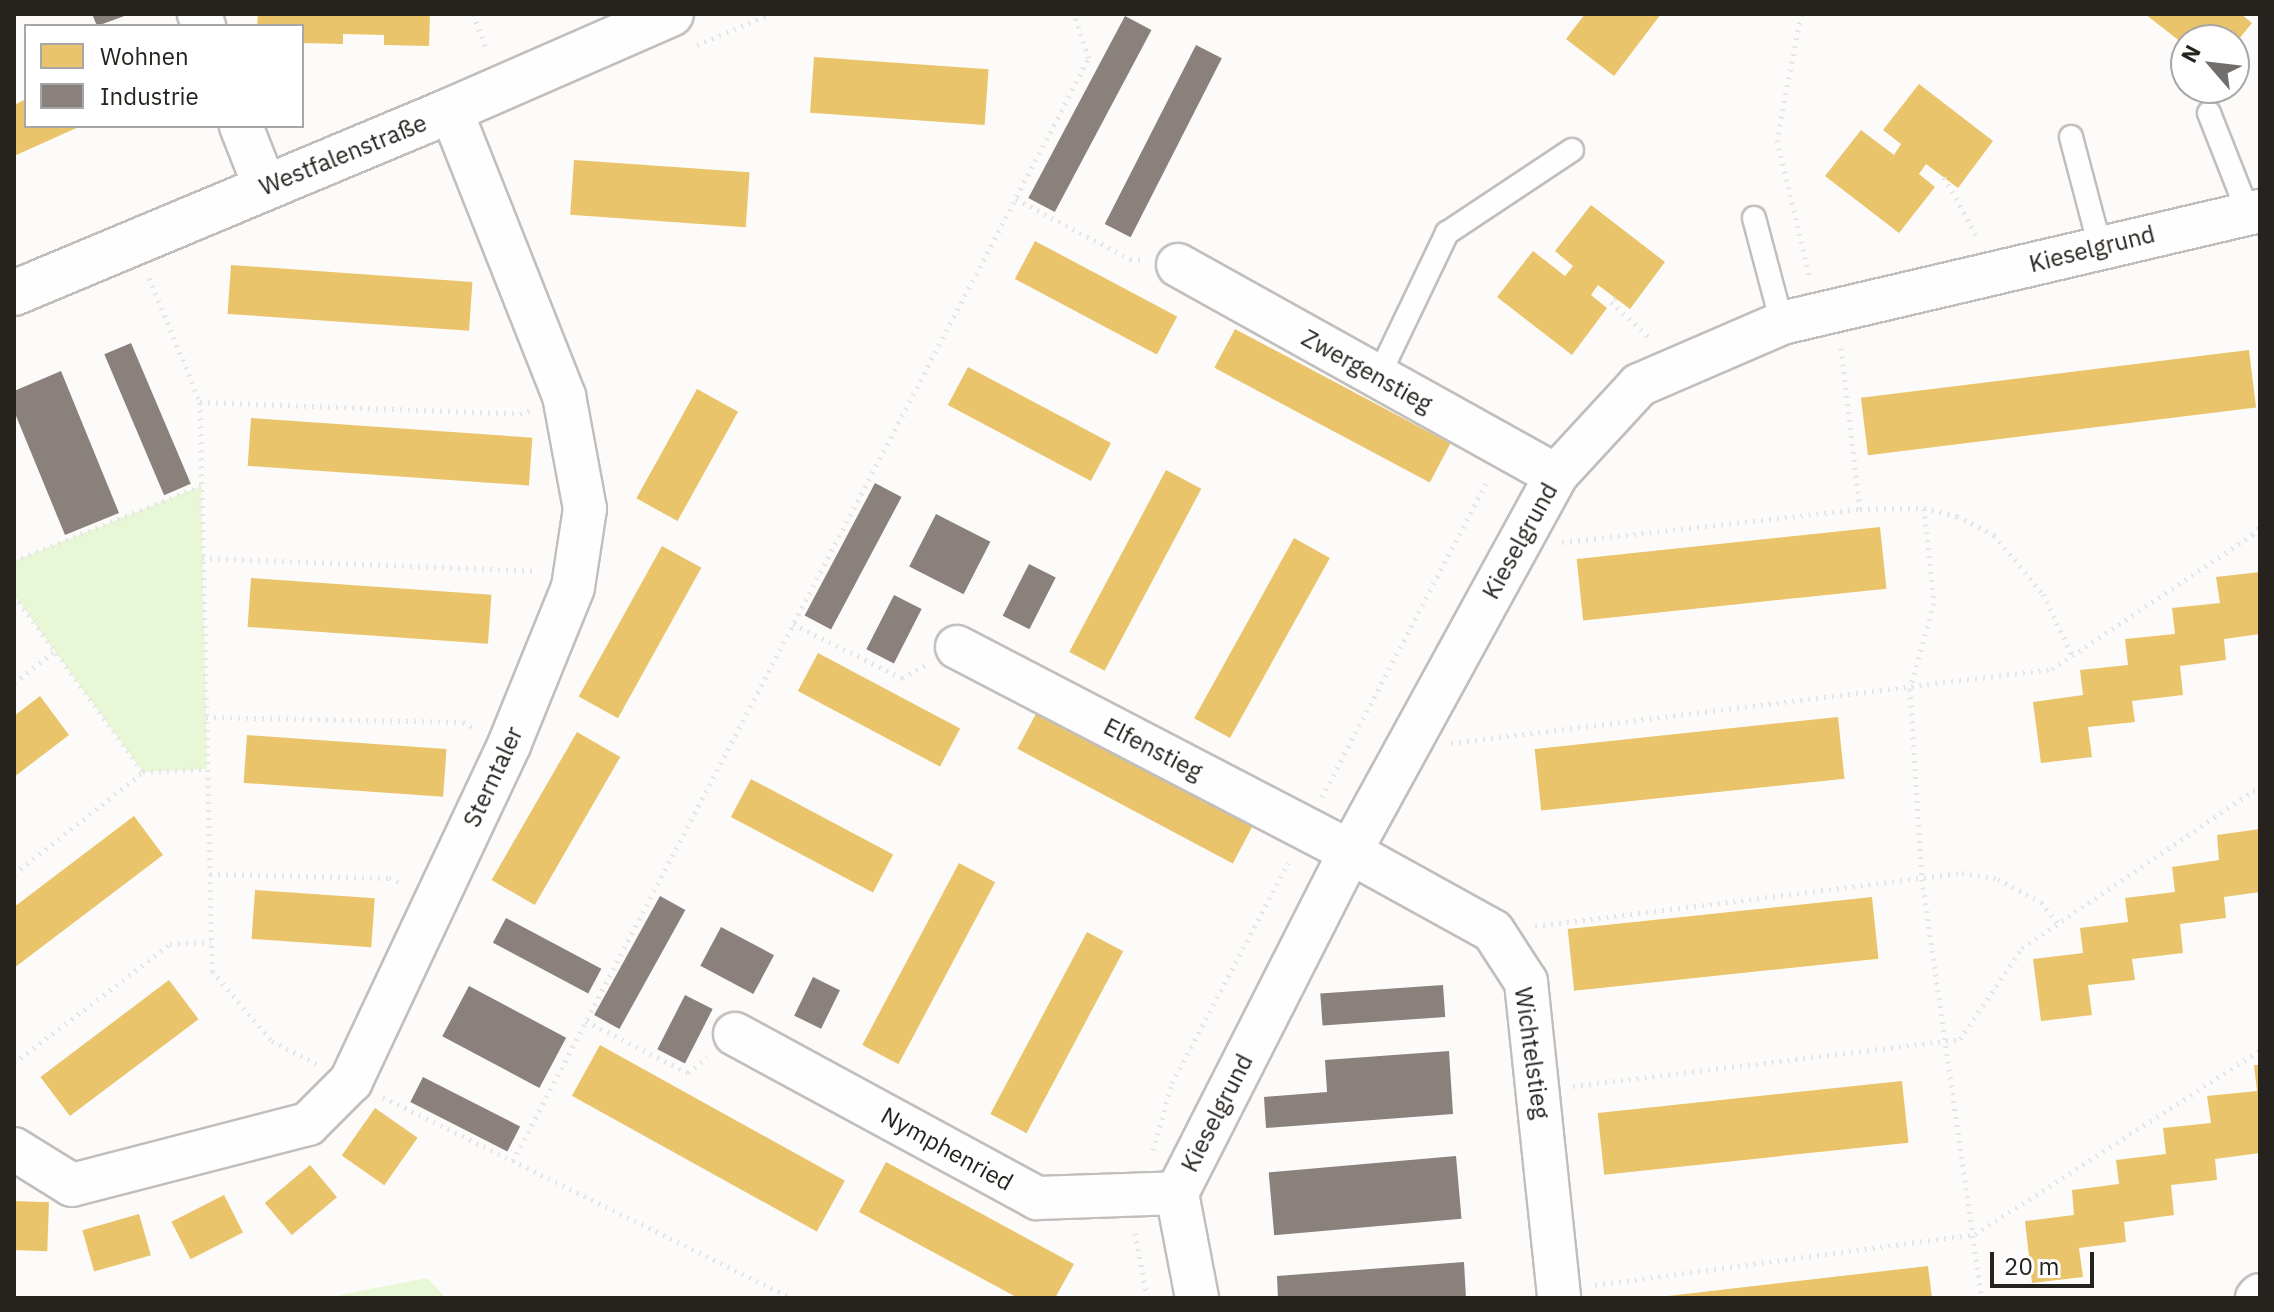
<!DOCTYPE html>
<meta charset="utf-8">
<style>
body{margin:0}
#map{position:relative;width:2274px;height:1312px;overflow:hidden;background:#fdfbfa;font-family:"IBM Plex Sans",sans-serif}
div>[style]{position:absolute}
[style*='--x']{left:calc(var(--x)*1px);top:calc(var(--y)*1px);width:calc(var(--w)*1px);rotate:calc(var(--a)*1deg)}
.green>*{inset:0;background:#e8f7d6}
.homes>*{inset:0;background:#e9c46a;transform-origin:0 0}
.industry>*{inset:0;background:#8a817c;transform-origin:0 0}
.path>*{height:5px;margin-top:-2.5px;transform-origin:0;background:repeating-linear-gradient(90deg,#e6e6e6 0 2px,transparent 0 8px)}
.roads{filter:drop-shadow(2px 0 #c1bebc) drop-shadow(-2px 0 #c1bebc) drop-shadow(0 2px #c1bebc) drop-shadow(0 -2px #c1bebc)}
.service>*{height:22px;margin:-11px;padding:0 11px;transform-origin:11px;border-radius:11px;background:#fffefe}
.minor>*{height:42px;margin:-21px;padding:0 21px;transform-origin:21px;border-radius:21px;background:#fffefe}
.tertiary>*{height:44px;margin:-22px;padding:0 22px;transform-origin:22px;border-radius:22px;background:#fffefe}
span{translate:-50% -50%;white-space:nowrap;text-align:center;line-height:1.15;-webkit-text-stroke:8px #fff;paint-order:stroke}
.street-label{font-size:24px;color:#26221e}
.frame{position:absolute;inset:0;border:16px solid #26221e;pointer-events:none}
.legend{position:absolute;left:24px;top:24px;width:280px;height:104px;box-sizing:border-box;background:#fff;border:2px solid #a8a7a5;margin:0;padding:10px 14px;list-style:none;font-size:24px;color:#26221e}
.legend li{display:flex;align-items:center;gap:16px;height:40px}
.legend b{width:40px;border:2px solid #a8a7a5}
.north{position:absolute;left:2170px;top:24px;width:80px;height:80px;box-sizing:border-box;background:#fff;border:2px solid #a8a7a5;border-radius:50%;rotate:298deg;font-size:22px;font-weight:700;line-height:32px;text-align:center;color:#26221e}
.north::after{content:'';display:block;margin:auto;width:28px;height:36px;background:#716e6b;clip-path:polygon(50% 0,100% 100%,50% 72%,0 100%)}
.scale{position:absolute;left:1990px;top:1252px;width:104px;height:36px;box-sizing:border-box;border:4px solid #26221e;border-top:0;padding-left:10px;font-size:24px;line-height:28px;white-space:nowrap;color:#26221e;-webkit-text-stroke:6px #fff;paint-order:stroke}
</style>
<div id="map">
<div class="green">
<div style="clip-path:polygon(201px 486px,207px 769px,143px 772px,14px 595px,14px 561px)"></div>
<div style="clip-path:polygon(427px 1278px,446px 1298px,326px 1298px,360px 1291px)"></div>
</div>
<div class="homes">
<div style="clip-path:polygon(258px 14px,430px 14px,429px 46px,384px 45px,384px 35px,343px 34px,343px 44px,302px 43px,302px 26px,257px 26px)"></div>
<div style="clip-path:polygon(1585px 14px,1661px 14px,1614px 76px,1566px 39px)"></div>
<div style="clip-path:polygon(2145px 14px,2241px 14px,2252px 23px,2234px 45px,2234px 40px,2186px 40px,2186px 46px)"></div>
<div style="left:814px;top:57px;width:175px;height:56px;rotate:4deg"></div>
<div style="clip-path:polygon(1919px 84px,1993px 141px,1958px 188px,1926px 164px,1919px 174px,1935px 187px,1899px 233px,1825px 176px,1861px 130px,1894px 155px,1901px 144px,1883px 130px)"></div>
<div style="clip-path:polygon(26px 99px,26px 126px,81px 126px,14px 156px,14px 105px)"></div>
<div style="left:574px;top:160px;width:176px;height:55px;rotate:4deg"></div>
<div style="clip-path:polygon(1591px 205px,1665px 262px,1630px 309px,1598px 285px,1591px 295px,1607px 308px,1572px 355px,1497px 297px,1533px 251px,1565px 276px,1573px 266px,1555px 251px)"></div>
<div style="left:1035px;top:241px;width:161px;height:43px;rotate:28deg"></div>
<div style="left:231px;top:265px;width:242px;height:49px;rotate:4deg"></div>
<div style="left:1235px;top:329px;width:244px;height:44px;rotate:28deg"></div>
<div style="left:2249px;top:350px;width:58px;height:391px;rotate:83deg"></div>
<div style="left:968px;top:367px;width:162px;height:43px;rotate:28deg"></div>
<div style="left:697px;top:389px;width:47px;height:125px;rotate:29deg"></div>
<div style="left:251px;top:418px;width:282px;height:48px;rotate:4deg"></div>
<div style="left:1166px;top:470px;width:40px;height:206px;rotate:28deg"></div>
<div style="left:1880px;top:527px;width:62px;height:305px;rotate:84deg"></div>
<div style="left:1294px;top:538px;width:41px;height:206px;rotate:29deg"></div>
<div style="left:662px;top:546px;width:45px;height:172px;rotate:29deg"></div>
<div style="clip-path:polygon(2260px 572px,2260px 634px,2224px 639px,2226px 660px,2180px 666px,2183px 695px,2132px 701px,2135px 722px,2088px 727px,2092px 757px,2041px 763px,2033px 702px,2083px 695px,2080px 670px,2128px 665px,2125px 639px,2175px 634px,2172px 608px,2220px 603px,2216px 577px)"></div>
<div style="left:251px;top:578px;width:241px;height:49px;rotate:4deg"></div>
<div style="left:818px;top:653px;width:161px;height:43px;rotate:28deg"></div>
<div style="clip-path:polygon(40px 696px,69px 735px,14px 777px,14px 716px)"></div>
<div style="left:1038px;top:710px;width:244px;height:44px;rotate:28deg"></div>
<div style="left:1838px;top:717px;width:62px;height:305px;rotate:84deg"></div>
<div style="left:577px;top:732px;width:50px;height:171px;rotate:30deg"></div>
<div style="left:247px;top:735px;width:200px;height:48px;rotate:4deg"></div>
<div style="left:751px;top:779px;width:161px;height:43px;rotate:28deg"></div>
<div style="clip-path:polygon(134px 816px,163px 855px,14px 968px,14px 907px)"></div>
<div style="clip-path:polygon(2260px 829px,2260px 892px,2224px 897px,2226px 918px,2180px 924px,2183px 953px,2132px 959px,2135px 980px,2088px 985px,2092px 1015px,2041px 1021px,2033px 959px,2083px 953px,2080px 928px,2128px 922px,2125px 898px,2175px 892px,2172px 867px,2219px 860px,2217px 835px)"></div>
<div style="left:959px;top:863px;width:41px;height:206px;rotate:28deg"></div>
<div style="left:255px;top:890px;width:120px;height:49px;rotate:4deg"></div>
<div style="left:1872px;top:897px;width:62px;height:306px;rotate:84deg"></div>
<div style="left:1087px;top:932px;width:41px;height:206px;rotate:28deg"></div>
<div style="left:169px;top:980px;width:49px;height:161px;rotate:53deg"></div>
<div style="left:600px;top:1045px;width:280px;height:58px;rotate:29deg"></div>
<div style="clip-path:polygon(2254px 1065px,2260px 1065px,2260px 1153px,2215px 1159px,2217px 1180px,2171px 1185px,2174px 1215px,2124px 1222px,2126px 1242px,2079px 1248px,2083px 1277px,2032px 1283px,2025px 1221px,2074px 1215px,2072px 1190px,2119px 1184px,2116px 1160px,2166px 1154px,2163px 1128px,2211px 1123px,2207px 1096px,2257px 1091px)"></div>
<div style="left:1902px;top:1081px;width:62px;height:306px;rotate:84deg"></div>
<div style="left:375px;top:1108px;width:52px;height:58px;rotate:35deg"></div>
<div style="clip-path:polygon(886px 1162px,1074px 1264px,1055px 1298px,1018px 1298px,859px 1212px)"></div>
<div style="left:310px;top:1165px;width:42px;height:59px;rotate:50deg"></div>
<div style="left:224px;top:1195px;width:42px;height:59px;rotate:63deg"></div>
<div style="left:14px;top:1201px;width:35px;height:49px;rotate:2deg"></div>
<div style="left:139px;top:1214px;width:43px;height:59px;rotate:74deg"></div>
<div style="clip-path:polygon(1928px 1266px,1932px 1298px,1668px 1298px,1668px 1296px)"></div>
</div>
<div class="industry">
<div style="clip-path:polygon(92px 14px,130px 14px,97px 26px)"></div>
<div style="left:1125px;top:16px;width:30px;height:206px;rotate:28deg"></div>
<div style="left:1196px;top:45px;width:29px;height:201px;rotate:27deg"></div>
<div style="left:131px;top:343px;width:153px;height:29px;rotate:67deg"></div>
<div style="clip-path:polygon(61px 371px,119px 513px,65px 535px,14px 411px,14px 391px)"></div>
<div style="left:875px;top:483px;width:30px;height:150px;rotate:28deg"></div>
<div style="left:936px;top:514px;width:61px;height:59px;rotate:27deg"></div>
<div style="left:1029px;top:564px;width:30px;height:58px;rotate:27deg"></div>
<div style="left:894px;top:595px;width:31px;height:61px;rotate:27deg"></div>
<div style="left:660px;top:896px;width:29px;height:136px;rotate:29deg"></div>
<div style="left:506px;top:918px;width:108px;height:28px;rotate:28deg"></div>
<div style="left:721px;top:927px;width:60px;height:44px;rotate:28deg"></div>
<div style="left:813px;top:977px;width:30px;height:43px;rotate:26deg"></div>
<div style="left:1443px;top:985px;width:32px;height:123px;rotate:86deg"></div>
<div style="left:469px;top:986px;width:110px;height:57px;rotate:28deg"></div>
<div style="left:685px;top:995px;width:31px;height:61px;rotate:27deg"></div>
<div style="clip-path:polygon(1449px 1051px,1453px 1114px,1266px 1128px,1264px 1097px,1327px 1092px,1325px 1060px)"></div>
<div style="left:423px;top:1077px;width:109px;height:28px;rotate:27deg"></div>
<div style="left:1456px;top:1156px;width:63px;height:188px;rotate:85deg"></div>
<div style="clip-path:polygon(1464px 1262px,1466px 1298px,1278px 1298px,1277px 1276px)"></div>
</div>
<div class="path">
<div style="--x:473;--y:14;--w:40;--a:69"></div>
<div style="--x:1801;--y:14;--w:128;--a:100.8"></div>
<div style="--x:1777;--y:140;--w:143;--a:76.6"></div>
<div style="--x:697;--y:45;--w:79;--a:-23"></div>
<div style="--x:1944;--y:177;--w:72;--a:60.9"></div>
<div style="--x:1016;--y:199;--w:129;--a:27.8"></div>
<div style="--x:1130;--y:259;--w:11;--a:5"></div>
<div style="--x:149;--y:278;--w:134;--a:67.6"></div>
<div style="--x:200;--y:402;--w:569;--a:88.79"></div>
<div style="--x:212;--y:971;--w:92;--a:49.4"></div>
<div style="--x:272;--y:1041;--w:51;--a:27.1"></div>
<div style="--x:1616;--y:298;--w:6;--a:141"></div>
<div style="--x:1611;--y:302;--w:56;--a:42.8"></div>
<div style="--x:1841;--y:348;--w:162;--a:83.3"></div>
<div style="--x:1860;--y:509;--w:64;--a:-0.9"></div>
<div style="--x:1924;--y:508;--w:96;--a:84"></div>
<div style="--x:1934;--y:603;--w:89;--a:105.6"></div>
<div style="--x:1910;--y:689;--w:190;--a:86.4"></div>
<div style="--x:1922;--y:879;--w:423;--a:81.9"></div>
<div style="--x:200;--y:402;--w:320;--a:2.1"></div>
<div style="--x:520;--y:414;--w:11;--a:-22"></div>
<div style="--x:1924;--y:508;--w:34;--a:14"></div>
<div style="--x:1957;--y:516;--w:42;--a:27.2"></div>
<div style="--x:1994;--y:535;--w:77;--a:50.3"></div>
<div style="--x:2043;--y:594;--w:70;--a:64.5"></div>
<div style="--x:1562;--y:542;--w:300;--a:-6.3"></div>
<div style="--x:202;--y:558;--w:335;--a:2.2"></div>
<div style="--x:14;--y:561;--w:201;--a:-21.9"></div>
<div style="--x:14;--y:595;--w:219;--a:53.9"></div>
<div style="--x:793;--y:624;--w:122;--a:26.4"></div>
<div style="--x:902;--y:678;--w:26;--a:-29"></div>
<div style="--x:14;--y:683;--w:52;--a:-38"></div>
<div style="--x:206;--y:717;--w:257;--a:1.1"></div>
<div style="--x:463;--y:722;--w:14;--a:30"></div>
<div style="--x:1451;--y:743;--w:606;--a:-7.02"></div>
<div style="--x:2052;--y:669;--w:241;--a:-33.8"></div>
<div style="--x:2252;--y:535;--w:12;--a:-48"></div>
<div style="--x:1322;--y:797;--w:358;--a:-62.4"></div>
<div style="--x:14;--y:874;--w:164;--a:-38.3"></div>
<div style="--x:143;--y:772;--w:64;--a:-2.7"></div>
<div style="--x:210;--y:874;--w:179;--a:1.3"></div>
<div style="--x:389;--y:878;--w:14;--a:21"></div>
<div style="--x:1535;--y:926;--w:430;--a:-7.1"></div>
<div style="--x:1962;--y:873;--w:36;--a:9"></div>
<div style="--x:1998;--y:879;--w:49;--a:28.1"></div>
<div style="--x:2041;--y:902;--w:28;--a:51"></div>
<div style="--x:586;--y:1021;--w:114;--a:27"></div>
<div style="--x:688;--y:1073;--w:25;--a:-40"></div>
<div style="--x:14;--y:1063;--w:196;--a:-37.3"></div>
<div style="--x:170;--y:944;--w:41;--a:-2.8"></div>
<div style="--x:1573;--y:1086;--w:390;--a:-6.9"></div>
<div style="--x:1960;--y:1039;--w:110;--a:-55.7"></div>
<div style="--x:2022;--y:948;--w:279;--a:-34.2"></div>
<div style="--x:2253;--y:791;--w:7;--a:-8"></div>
<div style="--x:383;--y:1097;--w:455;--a:26.2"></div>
<div style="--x:1153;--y:1150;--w:70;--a:-74.2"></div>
<div style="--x:1172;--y:1083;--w:249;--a:-62.2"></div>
<div style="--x:513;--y:1161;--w:1244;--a:-62.43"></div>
<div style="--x:1089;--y:58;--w:46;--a:-108.8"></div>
<div style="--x:1135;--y:1233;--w:66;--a:79.5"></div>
<div style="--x:1595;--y:1285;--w:383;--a:-7.6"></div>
<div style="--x:1975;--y:1234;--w:339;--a:-32.8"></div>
</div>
<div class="roads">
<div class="service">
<div style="--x:2209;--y:113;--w:106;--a:68.5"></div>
<div style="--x:2071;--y:137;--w:114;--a:75.2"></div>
<div style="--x:1754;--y:218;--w:109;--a:75.1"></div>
<div style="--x:1378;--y:377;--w:160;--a:-64.4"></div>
<div style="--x:1447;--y:233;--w:150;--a:-33.6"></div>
</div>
<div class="minor">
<div style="--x:199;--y:14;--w:13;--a:67"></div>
<div style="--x:241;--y:126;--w:66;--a:68.5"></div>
<div style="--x:1178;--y:265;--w:432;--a:29.1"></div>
<div style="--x:957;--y:647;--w:443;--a:27.5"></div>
<div style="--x:1350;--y:852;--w:163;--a:28.9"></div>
<div style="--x:1493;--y:931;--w:61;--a:57.1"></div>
<div style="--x:1526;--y:982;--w:318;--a:84"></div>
<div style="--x:735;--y:1034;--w:344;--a:28.5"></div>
<div style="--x:1037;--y:1198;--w:140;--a:-2"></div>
<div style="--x:14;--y:1149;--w:68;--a:31.8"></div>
<div style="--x:72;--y:1185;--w:244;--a:-14.5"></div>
<div style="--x:308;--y:1124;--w:61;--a:-45"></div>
<div style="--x:351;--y:1081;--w:371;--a:-64.8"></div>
<div style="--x:509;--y:745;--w:170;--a:-67.9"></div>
<div style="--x:573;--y:587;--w:79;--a:-81.3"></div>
<div style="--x:585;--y:509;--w:115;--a:-100.5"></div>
<div style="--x:564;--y:396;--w:308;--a:-111.6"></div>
<div style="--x:1197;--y:1298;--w:107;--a:-100.8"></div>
<div style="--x:1177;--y:1193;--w:382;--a:-63.1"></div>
<div style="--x:1350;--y:852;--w:430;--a:-61.3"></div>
<div style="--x:1556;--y:475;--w:122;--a:-47.3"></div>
<div style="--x:1639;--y:385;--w:156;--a:-23.4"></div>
<div style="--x:1782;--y:323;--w:491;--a:-13.2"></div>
<div style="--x:2257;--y:1298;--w:4;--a:-45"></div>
</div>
<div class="tertiary">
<div style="--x:14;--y:293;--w:474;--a:-22.7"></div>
<div style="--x:451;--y:110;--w:240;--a:-23.6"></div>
</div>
</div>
<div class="street-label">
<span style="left:343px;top:155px;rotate:-22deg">Westfalenstraße</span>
<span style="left:2092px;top:249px;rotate:-14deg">Kieselgrund</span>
<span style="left:1367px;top:371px;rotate:29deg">Zwergenstieg</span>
<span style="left:1520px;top:541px;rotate:-61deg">Kieselgrund</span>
<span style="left:1153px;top:749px;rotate:27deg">Elfenstieg</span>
<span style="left:493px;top:777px;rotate:-65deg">Sterntaler</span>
<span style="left:1532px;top:1053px;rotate:82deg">Wichtelstieg</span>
<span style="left:1217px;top:1113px;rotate:-63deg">Kieselgrund</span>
<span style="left:947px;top:1149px;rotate:29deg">Nymphenried</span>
</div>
<div class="frame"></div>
<ul class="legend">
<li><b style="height:22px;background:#e9c46a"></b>Wohnen</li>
<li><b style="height:22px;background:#8a817c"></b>Industrie</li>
</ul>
<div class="north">N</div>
<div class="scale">20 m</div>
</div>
